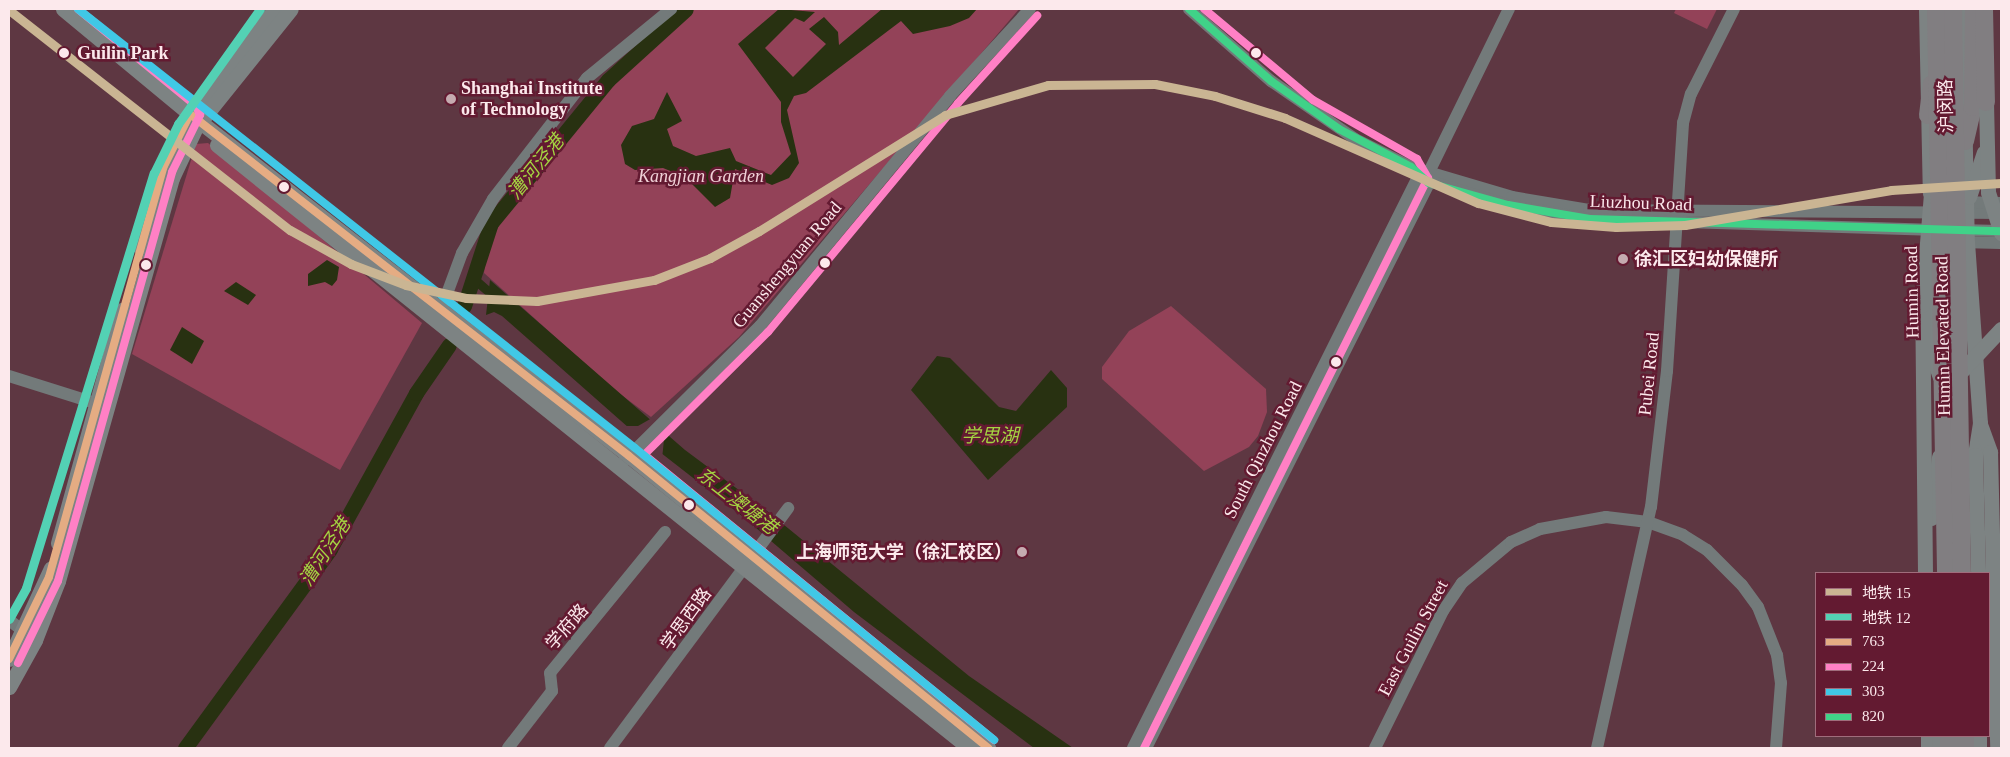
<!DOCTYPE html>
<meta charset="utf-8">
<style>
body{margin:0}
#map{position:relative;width:2010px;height:757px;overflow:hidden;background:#5e3742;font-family:"Times New Roman","Noto Sans SC",serif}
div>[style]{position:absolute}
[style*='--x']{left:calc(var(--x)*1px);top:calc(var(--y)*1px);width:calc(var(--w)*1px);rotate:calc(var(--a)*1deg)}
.green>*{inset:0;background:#934258}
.water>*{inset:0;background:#283111}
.pier>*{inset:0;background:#5e3742}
.canal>*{height:9px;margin:-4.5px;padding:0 4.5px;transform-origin:4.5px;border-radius:4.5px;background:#283111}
.river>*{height:15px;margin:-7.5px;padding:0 7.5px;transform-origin:7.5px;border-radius:7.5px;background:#283111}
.minor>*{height:12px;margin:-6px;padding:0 6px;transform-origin:6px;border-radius:6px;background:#737a7a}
.major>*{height:15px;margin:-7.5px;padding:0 7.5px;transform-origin:7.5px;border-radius:7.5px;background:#7d8383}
.highway>*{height:18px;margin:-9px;padding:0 9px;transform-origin:9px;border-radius:9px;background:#817e81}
.major-bridge>*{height:15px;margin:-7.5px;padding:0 7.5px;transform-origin:7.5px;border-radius:7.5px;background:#7d8383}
.highway-bridge>*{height:18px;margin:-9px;padding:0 9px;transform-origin:9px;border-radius:9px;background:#817e81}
.bus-1>*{height:8px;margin:-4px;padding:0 4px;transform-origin:4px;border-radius:4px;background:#e5ac83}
.bus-2>*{height:8px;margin:-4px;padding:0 4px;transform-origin:4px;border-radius:4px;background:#ff80c5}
.bus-3>*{height:8px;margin:-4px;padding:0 4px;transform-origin:4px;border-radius:4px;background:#40c8e6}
.bus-4>*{height:8px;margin:-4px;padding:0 4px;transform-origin:4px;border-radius:4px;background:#40d288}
.metro-1>*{height:9px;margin:-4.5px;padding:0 4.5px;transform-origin:4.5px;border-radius:4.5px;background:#cab593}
.metro-2>*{height:9px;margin:-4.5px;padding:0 4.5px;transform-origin:4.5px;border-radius:4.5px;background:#53d1b4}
.dots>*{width:14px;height:14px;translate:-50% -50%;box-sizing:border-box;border:2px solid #631a31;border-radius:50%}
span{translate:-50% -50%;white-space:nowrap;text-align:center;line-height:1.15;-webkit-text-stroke:5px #631a31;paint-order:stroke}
.stop-label{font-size:18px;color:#fce9ec;font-weight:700}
.left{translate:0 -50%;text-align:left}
.poi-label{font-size:18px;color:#fce9ec;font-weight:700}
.right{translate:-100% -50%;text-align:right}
.street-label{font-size:18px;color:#fce9ec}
.park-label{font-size:18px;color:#f0d1d7;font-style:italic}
.water-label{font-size:19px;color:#a4d442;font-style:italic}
.frame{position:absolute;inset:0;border:10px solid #fce9ec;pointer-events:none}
.legend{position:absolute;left:1815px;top:572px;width:175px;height:165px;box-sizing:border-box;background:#631a31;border:1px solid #a06d7c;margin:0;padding:6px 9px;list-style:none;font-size:15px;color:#fce9ec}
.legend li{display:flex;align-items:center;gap:10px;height:25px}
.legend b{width:25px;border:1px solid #a06d7c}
</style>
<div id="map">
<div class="green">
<div style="clip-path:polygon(686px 9px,1019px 9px,739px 337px,651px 417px,612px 388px,484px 273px,491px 223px,608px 80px)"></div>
<div style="clip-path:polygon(1676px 9px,1717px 9px,1707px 29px,1674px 13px)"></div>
<div style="clip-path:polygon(208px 143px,422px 323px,340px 470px,132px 354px,196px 144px)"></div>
<div style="clip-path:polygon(1171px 306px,1266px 389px,1267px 412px,1258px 436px,1249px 447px,1204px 471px,1102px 379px,1102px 367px,1129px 331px)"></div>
</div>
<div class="water">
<div style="clip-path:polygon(779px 9px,815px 12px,804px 22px,795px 18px,765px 48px,793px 77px,826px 44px,809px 29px,824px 17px,838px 32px,839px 45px,882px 9px,977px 9px,969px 18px,950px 26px,913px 34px,901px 21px,806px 93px,794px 96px,787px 110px,799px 163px,789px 178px,772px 185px,735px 169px,730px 198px,715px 207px,685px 177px,663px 168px,635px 170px,625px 164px,621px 145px,632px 126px,654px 119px,667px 92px,682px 121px,667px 129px,673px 146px,696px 156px,730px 148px,736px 161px,771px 175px,791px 154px,781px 122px,781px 102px,738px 44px)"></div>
<div style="clip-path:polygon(327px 260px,339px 267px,337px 280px,332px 286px,325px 282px,308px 286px,308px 274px)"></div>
<div style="clip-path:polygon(490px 280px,685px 450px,767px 511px,969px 676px,1073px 748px,1034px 748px,854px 612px,742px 516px,629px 428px,502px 316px,494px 312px,486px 315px)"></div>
<div style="clip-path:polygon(236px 282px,256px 295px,248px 305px,224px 291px)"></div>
<div style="clip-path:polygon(182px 327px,204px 341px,192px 364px,170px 350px)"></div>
<div style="clip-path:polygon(937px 356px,950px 358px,999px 407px,1016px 411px,1051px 370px,1067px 388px,1067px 407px,988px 480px,911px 390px)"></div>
</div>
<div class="pier">
<div style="clip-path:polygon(652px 418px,670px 433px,664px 440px,662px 459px,622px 426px,638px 426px)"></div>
</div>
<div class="canal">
<div style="--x:474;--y:279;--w:30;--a:41"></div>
</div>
<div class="river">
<div style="--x:464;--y:306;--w:87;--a:-72"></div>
<div style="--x:491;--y:223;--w:185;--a:-50.7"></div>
<div style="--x:608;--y:80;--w:105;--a:-42.3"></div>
<div style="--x:185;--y:748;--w:246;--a:-53.9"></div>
<div style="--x:330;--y:549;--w:178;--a:-61.1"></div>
<div style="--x:416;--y:393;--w:58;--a:-55.5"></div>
</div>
<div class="minor">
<div style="--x:1189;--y:9;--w:109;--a:41.3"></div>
<div style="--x:1271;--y:81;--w:102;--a:34.6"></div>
<div style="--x:1355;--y:139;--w:63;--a:26.6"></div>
<div style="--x:1411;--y:167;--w:105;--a:16.5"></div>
<div style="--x:1512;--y:197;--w:78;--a:9.6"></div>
<div style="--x:1589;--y:210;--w:412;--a:0.4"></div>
<div style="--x:1423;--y:179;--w:89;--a:17"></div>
<div style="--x:1508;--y:205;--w:83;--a:9.7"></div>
<div style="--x:1590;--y:219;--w:347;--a:1.8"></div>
<div style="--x:1959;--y:202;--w:42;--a:1.4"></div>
<div style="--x:1957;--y:230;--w:44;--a:1.3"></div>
<div style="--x:1959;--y:242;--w:42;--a:1.4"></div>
<div style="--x:438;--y:318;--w:69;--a:-69.7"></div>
<div style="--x:462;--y:253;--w:62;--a:-60.1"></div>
<div style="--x:493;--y:199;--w:153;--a:-52.2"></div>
<div style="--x:587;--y:78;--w:109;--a:-39.4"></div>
<div style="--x:9;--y:376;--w:100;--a:17.5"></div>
<div style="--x:623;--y:462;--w:193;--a:-44.8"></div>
<div style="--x:760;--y:326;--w:298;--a:-50.4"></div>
<div style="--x:950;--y:96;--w:118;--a:-47.4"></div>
<div style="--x:9;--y:620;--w:33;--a:38"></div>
<div style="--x:508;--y:748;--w:72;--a:-52.3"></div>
<div style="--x:552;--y:691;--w:18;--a:-96"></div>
<div style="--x:550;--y:673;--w:182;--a:-50.8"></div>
<div style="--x:610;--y:748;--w:299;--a:-53.4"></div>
<div style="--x:1133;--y:748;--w:638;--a:-63.48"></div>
<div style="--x:1418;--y:177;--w:12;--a:-24"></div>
<div style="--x:1146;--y:748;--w:632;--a:-63.39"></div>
<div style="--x:1429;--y:183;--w:11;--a:-90"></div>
<div style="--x:1429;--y:172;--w:182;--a:-63.9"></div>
<div style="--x:1375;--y:748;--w:153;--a:-63.6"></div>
<div style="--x:1443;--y:611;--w:34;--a:-56"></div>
<div style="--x:1462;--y:583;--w:64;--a:-39.9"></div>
<div style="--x:1511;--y:542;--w:32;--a:-24"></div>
<div style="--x:1540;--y:529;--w:67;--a:-10.3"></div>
<div style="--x:1606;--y:517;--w:42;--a:6.8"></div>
<div style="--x:1648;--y:522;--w:37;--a:20"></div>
<div style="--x:1683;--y:535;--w:28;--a:32"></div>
<div style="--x:1707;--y:550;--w:49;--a:45"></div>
<div style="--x:1742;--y:585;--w:27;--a:54"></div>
<div style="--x:1758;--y:607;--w:52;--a:68.4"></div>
<div style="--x:1777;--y:655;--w:28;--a:82"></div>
<div style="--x:1781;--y:683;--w:65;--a:94.4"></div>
<div style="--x:1597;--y:748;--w:247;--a:-77.4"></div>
<div style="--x:1651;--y:507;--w:137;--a:-83.3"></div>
<div style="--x:1667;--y:371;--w:249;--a:-86.3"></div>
<div style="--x:1683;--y:123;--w:30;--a:-75"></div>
<div style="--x:1691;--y:94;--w:95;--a:-63.2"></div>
</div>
<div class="major">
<div style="--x:63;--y:9;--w:165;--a:39.6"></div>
<div style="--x:190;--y:114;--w:556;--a:37.92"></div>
<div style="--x:629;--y:456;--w:463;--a:39.1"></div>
<div style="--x:1926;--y:9;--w:184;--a:88.8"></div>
<div style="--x:1962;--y:9;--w:233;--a:88.8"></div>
<div style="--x:1967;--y:242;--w:181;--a:85.9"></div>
<div style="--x:1980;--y:423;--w:32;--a:99"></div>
<div style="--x:1975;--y:455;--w:118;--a:88.5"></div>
<div style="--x:217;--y:145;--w:964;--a:38.72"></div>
<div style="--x:1969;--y:197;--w:47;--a:-71.6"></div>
<div style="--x:140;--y:247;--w:82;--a:-73.8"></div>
<div style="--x:163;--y:168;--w:60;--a:-63.4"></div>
<div style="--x:190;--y:114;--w:135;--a:-51"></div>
<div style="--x:1931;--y:266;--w:88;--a:89.3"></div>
<div style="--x:1932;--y:354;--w:24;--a:71"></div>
<div style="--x:1980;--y:424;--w:30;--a:70"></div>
<div style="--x:1990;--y:452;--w:296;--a:88.6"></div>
<div style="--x:1931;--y:518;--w:62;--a:-82.5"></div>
<div style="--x:58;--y:543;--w:242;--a:-74.6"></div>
<div style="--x:9;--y:659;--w:100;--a:-65.2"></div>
<div style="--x:9;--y:687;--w:54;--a:-61"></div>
<div style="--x:35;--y:640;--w:63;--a:-68.7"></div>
<div style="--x:58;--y:581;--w:419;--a:-74.2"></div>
<div style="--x:172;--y:178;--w:56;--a:-64.8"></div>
<div style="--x:196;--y:127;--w:151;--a:-51.2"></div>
<div style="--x:1928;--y:736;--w:12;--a:90"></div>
<div style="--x:1939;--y:736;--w:12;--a:85"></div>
<div style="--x:1979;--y:736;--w:12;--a:90"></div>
</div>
<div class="highway">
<div style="--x:1928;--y:115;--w:31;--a:-83"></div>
<div style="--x:1965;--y:141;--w:35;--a:-77"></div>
<div style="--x:1973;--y:107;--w:98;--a:-89.4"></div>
<div style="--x:1949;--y:736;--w:12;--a:90"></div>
<div style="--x:1965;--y:736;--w:12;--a:90"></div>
</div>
<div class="major-bridge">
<div style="--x:1986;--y:102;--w:90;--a:88.7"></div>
<div style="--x:1988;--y:192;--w:43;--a:72.4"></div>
<div style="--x:1954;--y:379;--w:69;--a:-46.8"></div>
<div style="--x:1925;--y:573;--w:268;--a:-90.6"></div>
<div style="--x:1922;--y:305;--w:124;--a:-85.4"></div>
</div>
<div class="highway-bridge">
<div style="--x:1936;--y:9;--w:564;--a:88.98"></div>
<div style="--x:1953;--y:9;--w:564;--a:89.09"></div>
<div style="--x:1984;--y:9;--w:93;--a:88.8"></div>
</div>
<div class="bus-1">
<div style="--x:9;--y:659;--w:91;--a:-64"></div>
<div style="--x:49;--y:577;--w:425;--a:-74.4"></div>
<div style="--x:163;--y:168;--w:60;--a:-63.4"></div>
<div style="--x:190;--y:114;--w:556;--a:37.92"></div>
<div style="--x:629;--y:456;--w:463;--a:39.1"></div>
</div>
<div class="bus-2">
<div style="--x:18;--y:663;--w:91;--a:-64"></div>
<div style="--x:58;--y:581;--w:425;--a:-74.4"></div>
<div style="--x:172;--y:172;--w:64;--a:-63.8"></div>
<div style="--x:200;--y:115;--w:10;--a:-114"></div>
<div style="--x:196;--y:106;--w:153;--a:-140.6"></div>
<div style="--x:994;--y:740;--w:451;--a:-140.8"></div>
<div style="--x:644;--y:455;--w:175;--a:-44.8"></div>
<div style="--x:768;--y:332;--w:298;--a:-50.3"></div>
<div style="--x:958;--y:103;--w:118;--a:-47.8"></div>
<div style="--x:1144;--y:748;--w:637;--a:-63.52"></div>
<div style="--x:1428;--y:178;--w:22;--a:-120"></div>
<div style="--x:1417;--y:159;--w:120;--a:-150.4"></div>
<div style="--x:1313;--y:100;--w:142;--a:-140.1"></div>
</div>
<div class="bus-3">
<div style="--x:78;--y:9;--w:709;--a:38.24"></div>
<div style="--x:635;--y:448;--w:463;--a:39.1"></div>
</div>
<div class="bus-4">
<div style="--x:1189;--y:9;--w:109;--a:41.3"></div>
<div style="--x:1271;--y:81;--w:83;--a:35.2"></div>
<div style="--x:1339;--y:129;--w:81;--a:27.8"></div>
<div style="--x:1411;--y:167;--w:24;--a:42"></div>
<div style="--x:1429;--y:183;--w:82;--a:15.6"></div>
<div style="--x:1508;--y:205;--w:83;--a:9.7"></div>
<div style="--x:1590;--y:219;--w:411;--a:1.7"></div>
</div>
<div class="metro-1">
<div style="--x:9;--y:10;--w:357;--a:38.1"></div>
<div style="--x:290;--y:230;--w:70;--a:29.1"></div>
<div style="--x:351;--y:264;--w:59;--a:20.9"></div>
<div style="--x:406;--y:285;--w:61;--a:12.2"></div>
<div style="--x:466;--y:298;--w:71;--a:2.4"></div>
<div style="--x:537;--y:301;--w:119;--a:-10.2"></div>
<div style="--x:654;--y:280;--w:60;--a:-21.4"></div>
<div style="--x:710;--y:258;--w:56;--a:-28.9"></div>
<div style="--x:759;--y:231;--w:219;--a:-31.9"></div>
<div style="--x:945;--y:115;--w:107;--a:-16.2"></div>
<div style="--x:1048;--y:85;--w:107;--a:-0.5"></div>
<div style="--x:1155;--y:84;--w:61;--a:11.3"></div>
<div style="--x:1215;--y:96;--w:73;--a:17.4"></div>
<div style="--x:1285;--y:118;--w:211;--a:23.8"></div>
<div style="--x:1478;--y:203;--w:75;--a:14.6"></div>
<div style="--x:1551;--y:222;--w:65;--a:4.4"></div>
<div style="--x:1616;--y:227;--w:69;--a:-1.7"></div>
<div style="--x:1685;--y:225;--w:209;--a:-9.6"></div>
<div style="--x:1891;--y:190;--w:110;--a:-3.6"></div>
</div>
<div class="metro-2">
<div style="--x:9;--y:619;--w:35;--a:-61"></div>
<div style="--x:26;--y:588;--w:434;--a:-72.9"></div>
<div style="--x:154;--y:173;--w:55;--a:-63.9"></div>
<div style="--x:178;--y:124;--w:141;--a:-54.5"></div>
</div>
<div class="dots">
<div style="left:64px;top:53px;background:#fce9ec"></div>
<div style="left:1256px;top:53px;background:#fce9ec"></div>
<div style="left:451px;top:99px;background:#c5abb0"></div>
<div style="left:284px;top:187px;background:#fce9ec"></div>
<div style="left:1623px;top:259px;background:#c5abb0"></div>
<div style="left:825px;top:263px;background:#fce9ec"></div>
<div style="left:146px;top:265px;background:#fce9ec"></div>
<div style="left:1336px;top:362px;background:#fce9ec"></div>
<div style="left:689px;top:505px;background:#fce9ec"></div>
<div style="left:1022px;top:552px;background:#c5abb0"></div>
</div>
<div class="stop-label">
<span class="left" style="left:77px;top:53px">Guilin Park</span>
</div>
<div class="poi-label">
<span class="left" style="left:461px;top:99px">Shanghai Institute<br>of Technology</span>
<span class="left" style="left:1634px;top:259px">徐汇区妇幼保健所</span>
<span class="right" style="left:1012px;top:552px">上海师范大学（徐汇校区）</span>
</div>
<div class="street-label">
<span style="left:1946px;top:106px;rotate:-91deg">沪闵路</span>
<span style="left:1641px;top:203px;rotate:2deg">Liuzhou Road</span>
<span style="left:787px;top:265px;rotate:-50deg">Guanshengyuan Road</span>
<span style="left:1912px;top:292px;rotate:-91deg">Humin Road</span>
<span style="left:1943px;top:336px;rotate:-91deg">Humin Elevated Road</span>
<span style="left:1649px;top:374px;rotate:-84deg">Pubei Road</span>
<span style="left:1263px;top:450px;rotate:-63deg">South Qinzhou Road</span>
<span style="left:686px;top:619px;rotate:-54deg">学思西路</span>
<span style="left:567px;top:627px;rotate:-49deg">学府路</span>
<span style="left:1413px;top:638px;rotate:-62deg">East Guilin Street</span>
</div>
<div class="park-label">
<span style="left:701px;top:176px">Kangjian Garden</span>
</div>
<div class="water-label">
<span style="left:536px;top:167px;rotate:-51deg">漕河泾港</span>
<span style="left:990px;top:436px">学思湖</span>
<span style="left:737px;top:501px;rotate:38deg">东上澳塘港</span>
<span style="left:325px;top:552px;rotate:-57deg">漕河泾港</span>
</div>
<div class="frame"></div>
<ul class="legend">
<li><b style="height:6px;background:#cab593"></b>地铁 15</li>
<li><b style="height:6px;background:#53d1b4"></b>地铁 12</li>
<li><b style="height:6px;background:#e5ac83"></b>763</li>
<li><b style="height:6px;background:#ff80c5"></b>224</li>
<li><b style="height:6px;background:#40c8e6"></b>303</li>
<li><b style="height:6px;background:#40d288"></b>820</li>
</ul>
</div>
